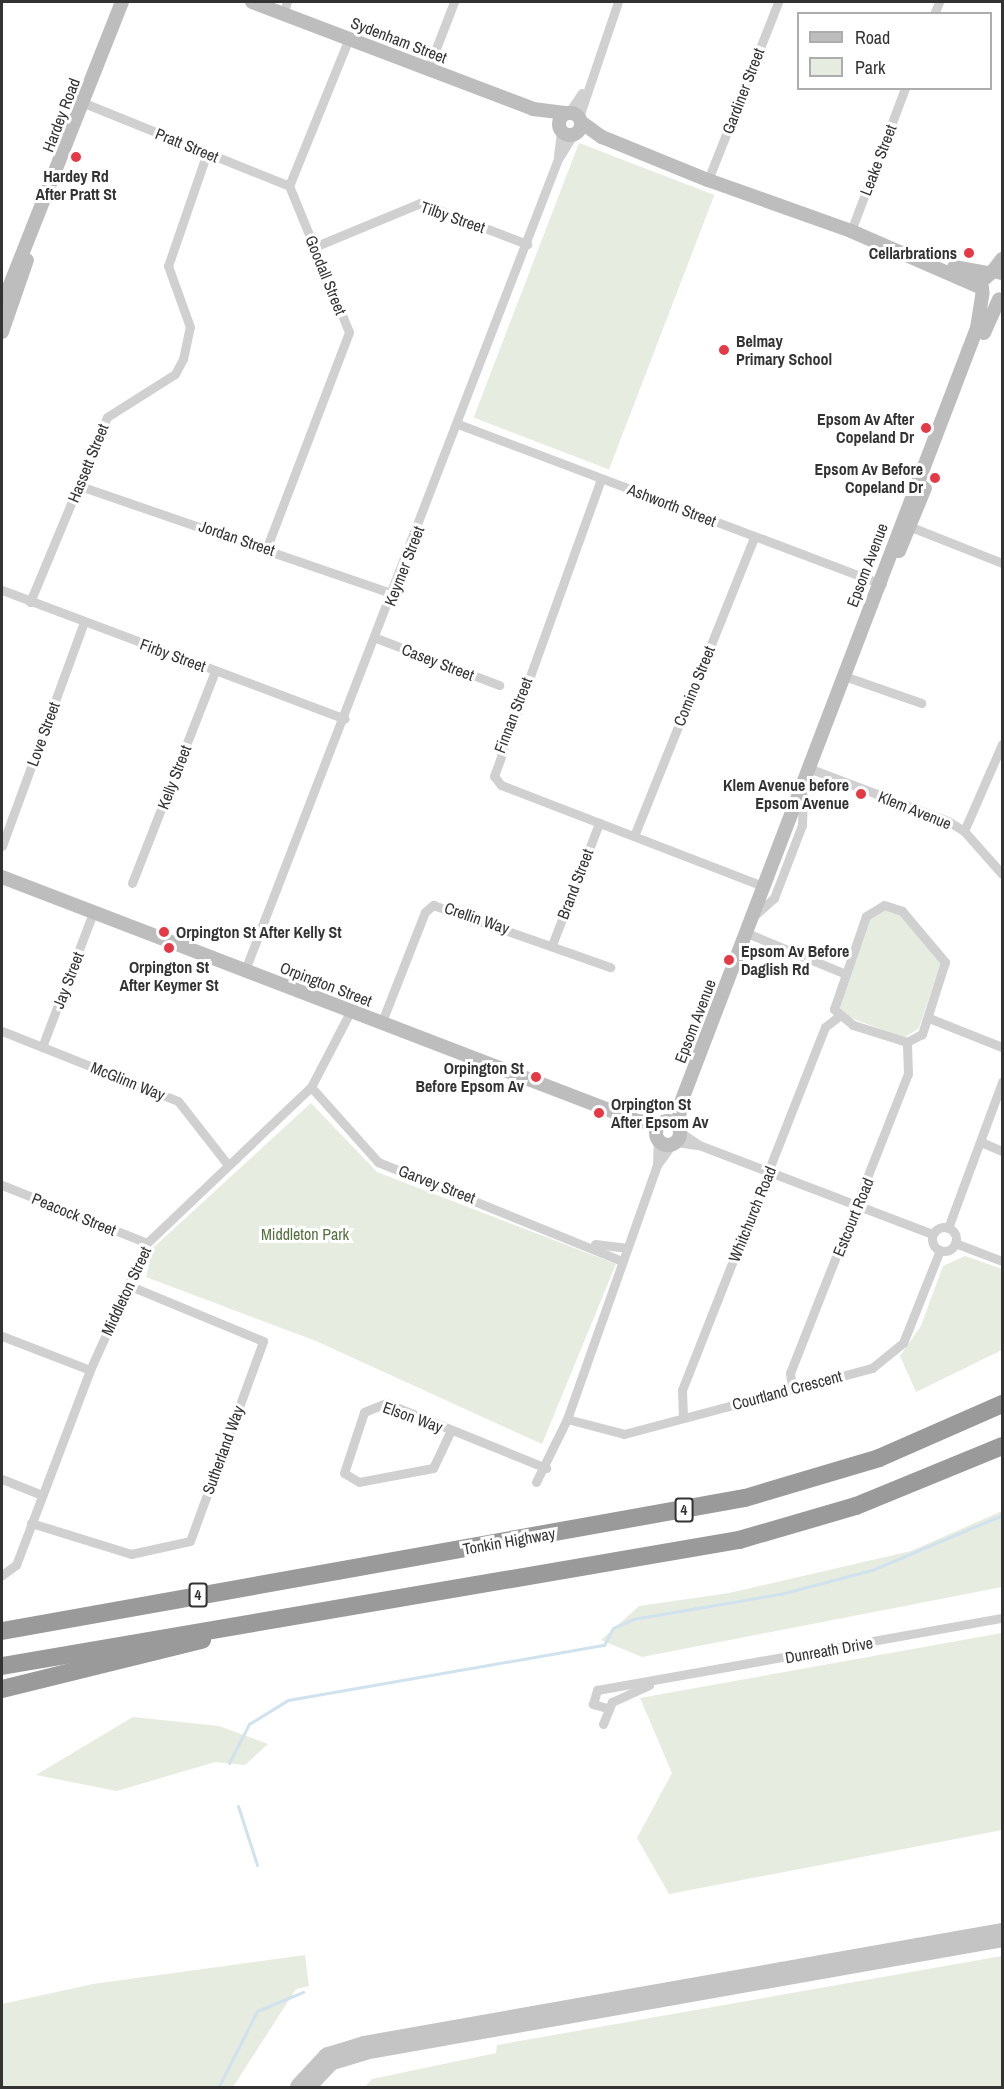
<!DOCTYPE html>
<style>
body{margin:0}
#map{position:relative;width:1004px;height:2089px;overflow:hidden;background:#fff;font-family:"Archivo Narrow",sans-serif}
div>[style]{position:absolute}
[style*='--x']{left:calc(var(--x)*1px);top:calc(var(--y)*1px);width:calc(var(--w)*1px);rotate:calc(var(--a)*1deg)}
.green>*{inset:0;background:#e6ecdf;transform-origin:0 0}
.stream>*{height:3px;margin:-1.5px;padding:0 1.5px;transform-origin:1.5px;border-radius:1.5px;background:#cfe2ee}
.taxiway>*{height:24px;margin:-12px;padding:0 12px;transform-origin:12px;border-radius:12px;background:#c4c4c4}
.street>*{height:9px;margin:-4.5px;padding:0 4.5px;transform-origin:4.5px;border-radius:4.5px;background:#d0d0d0}
.street>.ring{margin:-4.5px;padding:0;box-sizing:content-box;background:none;border:9px solid #d0d0d0;border-radius:50%}
.secondary>*{height:14px;margin:-7px;padding:0 7px;transform-origin:7px;border-radius:7px;background:#bdbdbd}
.secondary>.ring{margin:-7px;padding:0;box-sizing:content-box;background:none;border:14px solid #bdbdbd;border-radius:50%}
.highway>*{height:18px;margin:-9px;padding:0 9px;transform-origin:9px;border-radius:9px;background:#9a9a9a}
.dots>*{width:16px;height:16px;translate:-50% -50%;box-sizing:border-box;border:3px solid #fff;border-radius:50%}
span{translate:-50% -50%;white-space:nowrap;text-align:center;line-height:1.15;-webkit-text-stroke:6px #fff;paint-order:stroke}
.shield-label span{padding:2px 4px;background:#fff;border:2px solid;border-radius:4px;-webkit-text-stroke-width:0}
.shield-label{font-size:15px;color:#333;font-weight:700}
.street-label{font-size:16px;color:#333}
.poi-label{font-size:16px;color:#333;font-weight:700}
.right{translate:-100% -50%;text-align:right}
.left{translate:0 -50%;text-align:left}
.park-label{font-size:16px;color:#56703f}
.frame{position:absolute;inset:0;border:3px solid #333;pointer-events:none}
.legend{position:absolute;left:797px;top:12px;width:195px;height:78px;box-sizing:border-box;background:#fff;border:2px solid #adadad;margin:0;padding:8px 10px;list-style:none;font-size:18px;color:#333}
.legend li{display:flex;align-items:center;gap:12px;height:30px}
.legend b{width:30px;border:2px solid #adadad}
</style>
<div id="map">
<div class="green">
<div style="left:579px;top:143px;width:145px;height:294px;rotate:21deg"></div>
<div style="clip-path:polygon(881px 908px,901px 912px,941px 963px,919px 1028px,904px 1038px,846px 1016px,839px 1007px,870px 916px)"></div>
<div style="clip-path:polygon(311px 1103px,377px 1172px,616px 1264px,542px 1444px,316px 1341px,146px 1277px,153px 1248px)"></div>
<div style="clip-path:polygon(965px 1256px,1002px 1269px,1002px 1350px,916px 1392px,900px 1356px,921px 1326px,943px 1266px)"></div>
<div style="clip-path:polygon(1002px 1511px,1002px 1587px,642px 1657px,601px 1640px,639px 1606px,729px 1593px,911px 1551px)"></div>
<div style="clip-path:polygon(1002px 1633px,1002px 1830px,669px 1894px,637px 1838px,672px 1773px,640px 1698px)"></div>
<div style="clip-path:polygon(133px 1717px,219px 1726px,268px 1744px,245px 1765px,215px 1762px,117px 1791px,36px 1775px)"></div>
<div style="clip-path:polygon(305px 1955px,309px 1986px,296px 1989px,233px 2087px,2px 2087px,2px 2004px,93px 1984px)"></div>
<div style="clip-path:polygon(1002px 1956px,1002px 2087px,365px 2087px,372px 2079px,496px 2053px,497px 2045px)"></div>
</div>
<div class="stream">
<div style="--x:229;--y:1763;--w:44;--a:-62.9"></div>
<div style="--x:249;--y:1724;--w:46;--a:-31.6"></div>
<div style="--x:288;--y:1700;--w:321;--a:-9.9"></div>
<div style="--x:604;--y:1645;--w:19;--a:-62"></div>
<div style="--x:613;--y:1628;--w:22;--a:-24"></div>
<div style="--x:633;--y:1619;--w:149;--a:-9.7"></div>
<div style="--x:780;--y:1594;--w:95;--a:-14.6"></div>
<div style="--x:872;--y:1570;--w:141;--a:-22.9"></div>
<div style="--x:238;--y:1806;--w:62;--a:72.1"></div>
<div style="--x:218;--y:2088;--w:86;--a:-63.1"></div>
<div style="--x:257;--y:2011;--w:50;--a:-22.4"></div>
</div>
<div class="taxiway">
<div style="--x:302;--y:2088;--w:40;--a:-47"></div>
<div style="--x:329;--y:2059;--w:37;--a:-17"></div>
<div style="--x:364;--y:2048;--w:648;--a:-10.04"></div>
</div>
<div class="street">
<div style="--x:283;--y:14;--w:13;--a:-72"></div>
<div style="--x:934;--y:14;--w:13;--a:-67"></div>
<div style="--x:428;--y:69;--w:72;--a:-68.8"></div>
<div style="--x:84;--y:103;--w:221;--a:22"></div>
<div style="--x:569;--y:112;--w:23;--a:-56"></div>
<div style="--x:579;--y:117;--w:121;--a:-71.3"></div>
<div style="--x:558;--y:156;--w:25;--a:-83"></div>
<div style="--x:708;--y:180;--w:191;--a:-68.5"></div>
<div style="--x:851;--y:231;--w:153;--a:-69.3"></div>
<div style="--x:314;--y:247;--w:115;--a:-22.5"></div>
<div style="--x:420;--y:203;--w:115;--a:21"></div>
<div style="--x:458;--y:424;--w:453;--a:20.7"></div>
<div style="--x:601;--y:479;--w:316;--a:109.8"></div>
<div style="--x:494;--y:776;--w:11;--a:52"></div>
<div style="--x:501;--y:785;--w:283;--a:21.1"></div>
<div style="--x:80;--y:486;--w:331;--a:19"></div>
<div style="--x:906;--y:525;--w:103;--a:21.6"></div>
<div style="--x:267;--y:547;--w:230;--a:-69.1"></div>
<div style="--x:349;--y:332;--w:158;--a:-112.3"></div>
<div style="--x:289;--y:186;--w:160;--a:-67.9"></div>
<div style="--x:2;--y:590;--w:366;--a:20.6"></div>
<div style="--x:30;--y:602;--w:200;--a:-67.4"></div>
<div style="--x:107;--y:417;--w:80;--a:-32.3"></div>
<div style="--x:175;--y:374;--w:17;--a:-62"></div>
<div style="--x:183;--y:359;--w:33;--a:-78"></div>
<div style="--x:190;--y:327;--w:65;--a:-109.8"></div>
<div style="--x:168;--y:266;--w:120;--a:-71"></div>
<div style="--x:376;--y:638;--w:132;--a:20.9"></div>
<div style="--x:844;--y:676;--w:82;--a:19.3"></div>
<div style="--x:811;--y:769;--w:147;--a:20.8"></div>
<div style="--x:948;--y:821;--w:19;--a:32"></div>
<div style="--x:964;--y:831;--w:57;--a:48.5"></div>
<div style="--x:964;--y:831;--w:95;--a:-66.4"></div>
<div style="--x:634;--y:836;--w:322;--a:-68.1"></div>
<div style="--x:2;--y:846;--w:239;--a:-69.9"></div>
<div style="--x:132;--y:883;--w:228;--a:-68.6"></div>
<div style="--x:884;--y:905;--w:19;--a:18"></div>
<div style="--x:902;--y:911;--w:67;--a:49.9"></div>
<div style="--x:945;--y:962;--w:76;--a:107.7"></div>
<div style="--x:922;--y:1034;--w:17;--a:152"></div>
<div style="--x:907;--y:1042;--w:57;--a:-162.5"></div>
<div style="--x:853;--y:1025;--w:25;--a:-140"></div>
<div style="--x:834;--y:1009;--w:98;--a:-71"></div>
<div style="--x:866;--y:916;--w:21;--a:-31"></div>
<div style="--x:754;--y:916;--w:27;--a:-42"></div>
<div style="--x:774;--y:898;--w:78;--a:-69"></div>
<div style="--x:802;--y:825;--w:34;--a:-88"></div>
<div style="--x:747;--y:933;--w:104;--a:22.6"></div>
<div style="--x:552;--y:945;--w:131;--a:-68.9"></div>
<div style="--x:245;--y:970;--w:869;--a:-68.9"></div>
<div style="--x:558;--y:159;--w:28;--a:-58"></div>
<div style="--x:929;--y:1018;--w:79;--a:21.7"></div>
<div style="--x:381;--y:1024;--w:120;--a:-68.6"></div>
<div style="--x:425;--y:912;--w:11;--a:-41"></div>
<div style="--x:433;--y:905;--w:188;--a:19.3"></div>
<div style="--x:2;--y:1031;--w:189;--a:21.7"></div>
<div style="--x:178;--y:1101;--w:81;--a:52"></div>
<div style="--x:42;--y:1047;--w:143;--a:-69.2"></div>
<div style="--x:311;--y:1087;--w:101;--a:48.2"></div>
<div style="--x:378;--y:1162;--w:263;--a:22.1"></div>
<div style="--x:680;--y:1132;--w:23;--a:34"></div>
<div style="--x:699;--y:1145;--w:249;--a:20.9"></div>
<div style="--x:676;--y:1142;--w:21;--a:8"></div>
<div style="--x:981;--y:1142;--w:23;--a:23"></div>
<div style="--x:657;--y:1165;--w:26;--a:-88"></div>
<div style="--x:2;--y:1185;--w:156;--a:21.8"></div>
<div class="ring" style="left:932px;top:1227px;width:15px;height:15px"></div>
<div style="--x:948;--y:1228;--w:156;--a:-69.7"></div>
<div style="--x:955;--y:1243;--w:50;--a:21"></div>
<div style="--x:595;--y:1244;--w:31;--a:7"></div>
<div style="--x:2;--y:1336;--w:94;--a:21.1"></div>
<div style="--x:792;--y:1389;--w:16;--a:-97"></div>
<div style="--x:790;--y:1373;--w:321;--a:-68.5"></div>
<div style="--x:908;--y:1074;--w:32;--a:-92"></div>
<div style="--x:683;--y:1418;--w:28;--a:-92"></div>
<div style="--x:682;--y:1390;--w:390;--a:-68.5"></div>
<div style="--x:825;--y:1027;--w:18;--a:-38"></div>
<div style="--x:567;--y:1419;--w:59;--a:14.7"></div>
<div style="--x:624;--y:1434;--w:257;--a:-14.9"></div>
<div style="--x:872;--y:1368;--w:40;--a:-39"></div>
<div style="--x:903;--y:1343;--w:100;--a:-68.3"></div>
<div style="--x:451;--y:1430;--w:42;--a:115.3"></div>
<div style="--x:433;--y:1468;--w:75;--a:169.3"></div>
<div style="--x:359;--y:1482;--w:17;--a:-149"></div>
<div style="--x:344;--y:1473;--w:64;--a:-71.8"></div>
<div style="--x:364;--y:1412;--w:24;--a:-22"></div>
<div style="--x:386;--y:1403;--w:173;--a:22.1"></div>
<div style="--x:2;--y:1479;--w:43;--a:21.8"></div>
<div style="--x:536;--y:1482;--w:70;--a:-63.8"></div>
<div style="--x:567;--y:1419;--w:269;--a:-70.5"></div>
<div style="--x:657;--y:1165;--w:26;--a:-54"></div>
<div style="--x:31;--y:1523;--w:105;--a:17.2"></div>
<div style="--x:131;--y:1554;--w:60;--a:-12.4"></div>
<div style="--x:190;--y:1541;--w:213;--a:-69.9"></div>
<div style="--x:263;--y:1341;--w:146;--a:-157.5"></div>
<div style="--x:2;--y:1575;--w:17;--a:-36"></div>
<div style="--x:16;--y:1565;--w:209;--a:-69.2"></div>
<div style="--x:90;--y:1370;--w:139;--a:-65.8"></div>
<div style="--x:147;--y:1243;--w:226;--a:-43.6"></div>
<div style="--x:311;--y:1087;--w:85;--a:-62.5"></div>
<div style="--x:607;--y:1708;--w:15;--a:-164"></div>
<div style="--x:593;--y:1704;--w:15;--a:-74"></div>
<div style="--x:597;--y:1690;--w:411;--a:-10.1"></div>
<div style="--x:603;--y:1724;--w:24;--a:-68"></div>
<div style="--x:612;--y:1702;--w:41;--a:-24.7"></div>
</div>
<div class="secondary">
<div style="--x:252;--y:2;--w:301;--a:20.8"></div>
<div style="--x:533;--y:109;--w:32;--a:7"></div>
<div class="ring" style="left:559px;top:113px;width:8px;height:8px"></div>
<div style="--x:581;--y:122;--w:26;--a:36"></div>
<div style="--x:602;--y:137;--w:114;--a:22.1"></div>
<div style="--x:708;--y:180;--w:152;--a:19.6"></div>
<div style="--x:851;--y:231;--w:143;--a:23.5"></div>
<div style="--x:954;--y:267;--w:35;--a:10"></div>
<div style="--x:993;--y:271;--w:15;--a:-53"></div>
<div style="--x:983;--y:280;--w:13;--a:-42"></div>
<div style="--x:993;--y:271;--w:9;--a:13"></div>
<div style="--x:2;--y:305;--w:326;--a:-68.4"></div>
<div style="--x:2;--y:332;--w:76;--a:-70.9"></div>
<div style="--x:984;--y:333;--w:37;--a:-66"></div>
<div style="--x:899;--y:551;--w:68;--a:-67.6"></div>
<div style="--x:2;--y:877;--w:681;--a:20.99"></div>
<div style="--x:638;--y:1121;--w:22;--a:8"></div>
<div class="ring" style="left:656px;top:1121px;width:10px;height:10px"></div>
<div style="--x:679;--y:1128;--w:23;--a:-88"></div>
<div style="--x:680;--y:1105;--w:832;--a:-69.08"></div>
<div style="--x:977;--y:328;--w:36;--a:-81"></div>
</div>
<div class="highway">
<div style="--x:2;--y:1631;--w:755;--a:-10.15"></div>
<div style="--x:745;--y:1498;--w:140;--a:-16.6"></div>
<div style="--x:879;--y:1458;--w:134;--a:-23.7"></div>
<div style="--x:2;--y:1666;--w:748;--a:-9.7"></div>
<div style="--x:739;--y:1540;--w:122;--a:-16.2"></div>
<div style="--x:856;--y:1506;--w:158;--a:-22.3"></div>
<div style="--x:2;--y:1689;--w:206;--a:-13.8"></div>
</div>
<div class="dots">
<div style="left:76px;top:157px;background:#e63946"></div>
<div style="left:969px;top:253px;background:#e63946"></div>
<div style="left:724px;top:350px;background:#e63946"></div>
<div style="left:926px;top:428px;background:#e63946"></div>
<div style="left:935px;top:478px;background:#e63946"></div>
<div style="left:861px;top:794px;background:#e63946"></div>
<div style="left:164px;top:932px;background:#e63946"></div>
<div style="left:169px;top:948px;background:#e63946"></div>
<div style="left:729px;top:960px;background:#e63946"></div>
<div style="left:536px;top:1077px;background:#e63946"></div>
<div style="left:599px;top:1113px;background:#e63946"></div>
</div>
<div class="shield-label">
<span style="left:684px;top:1510px">4</span>
<span style="left:198px;top:1595px">4</span>
</div>
<div class="street-label">
<span style="left:399px;top:40px;rotate:21deg">Sydenham Street</span>
<span style="left:743px;top:91px;rotate:-69deg">Gardiner Street</span>
<span style="left:61px;top:115px;rotate:-69deg">Hardey Road</span>
<span style="left:187px;top:145px;rotate:22deg">Pratt Street</span>
<span style="left:878px;top:160px;rotate:-69deg">Leake Street</span>
<span style="left:453px;top:217px;rotate:19deg">Tilby Street</span>
<span style="left:326px;top:275px;rotate:68deg">Goodall Street</span>
<span style="left:88px;top:463px;rotate:-68deg">Hassett Street</span>
<span style="left:672px;top:505px;rotate:21deg">Ashworth Street</span>
<span style="left:237px;top:538px;rotate:19deg">Jordan Street</span>
<span style="left:867px;top:565px;rotate:-69deg">Epsom Avenue</span>
<span style="left:404px;top:566px;rotate:-69deg">Keymer Street</span>
<span style="left:173px;top:655px;rotate:20deg">Firby Street</span>
<span style="left:438px;top:662px;rotate:21deg">Casey Street</span>
<span style="left:694px;top:686px;rotate:-68deg">Comino Street</span>
<span style="left:513px;top:715px;rotate:-69deg">Finnan Street</span>
<span style="left:43px;top:734px;rotate:-70deg">Love Street</span>
<span style="left:174px;top:777px;rotate:-69deg">Kelly Street</span>
<span style="left:915px;top:810px;rotate:22deg">Klem Avenue</span>
<span style="left:575px;top:884px;rotate:-69deg">Brand Street</span>
<span style="left:477px;top:918px;rotate:19deg">Crellin Way</span>
<span style="left:68px;top:980px;rotate:-69deg">Jay Street</span>
<span style="left:326px;top:984px;rotate:21deg">Orpington Street</span>
<span style="left:695px;top:1021px;rotate:-69deg">Epsom Avenue</span>
<span style="left:128px;top:1081px;rotate:22deg">McGlinn Way</span>
<span style="left:437px;top:1184px;rotate:21deg">Garvey Street</span>
<span style="left:74px;top:1214px;rotate:22deg">Peacock Street</span>
<span style="left:752px;top:1214px;rotate:-68deg">Whitchurch Road</span>
<span style="left:853px;top:1217px;rotate:-68deg">Estcourt Road</span>
<span style="left:126px;top:1291px;rotate:-65deg">Middleton Street</span>
<span style="left:787px;top:1390px;rotate:-15deg">Courtland Crescent</span>
<span style="left:413px;top:1417px;rotate:20deg">Elson Way</span>
<span style="left:223px;top:1450px;rotate:-70deg">Sutherland Way</span>
<span style="left:509px;top:1541px;rotate:-10deg">Tonkin Highway</span>
<span style="left:829px;top:1650px;rotate:-10deg">Dunreath Drive</span>
</div>
<div class="poi-label">
<span style="left:76px;top:185px">Hardey Rd<br>After Pratt St</span>
<span class="right" style="left:957px;top:253px">Cellarbrations</span>
<span class="left" style="left:736px;top:350px">Belmay<br>Primary School</span>
<span class="right" style="left:914px;top:428px">Epsom Av After<br>Copeland Dr</span>
<span class="right" style="left:923px;top:478px">Epsom Av Before<br>Copeland Dr</span>
<span class="right" style="left:849px;top:794px">Klem Avenue before<br>Epsom Avenue</span>
<span class="left" style="left:176px;top:932px">Orpington St After Kelly St</span>
<span class="left" style="left:741px;top:960px">Epsom Av Before<br>Daglish Rd</span>
<span style="left:169px;top:976px">Orpington St<br>After Keymer St</span>
<span class="right" style="left:524px;top:1077px">Orpington St<br>Before Epsom Av</span>
<span class="left" style="left:611px;top:1113px">Orpington St<br>After Epsom Av</span>
</div>
<div class="park-label">
<span style="left:305px;top:1234px">Middleton Park</span>
</div>
<div class="frame"></div>
<ul class="legend">
<li><b style="height:8px;background:#bdbdbd"></b>Road</li>
<li><b style="height:16px;background:#e6ecdf"></b>Park</li>
</ul>
</div>
